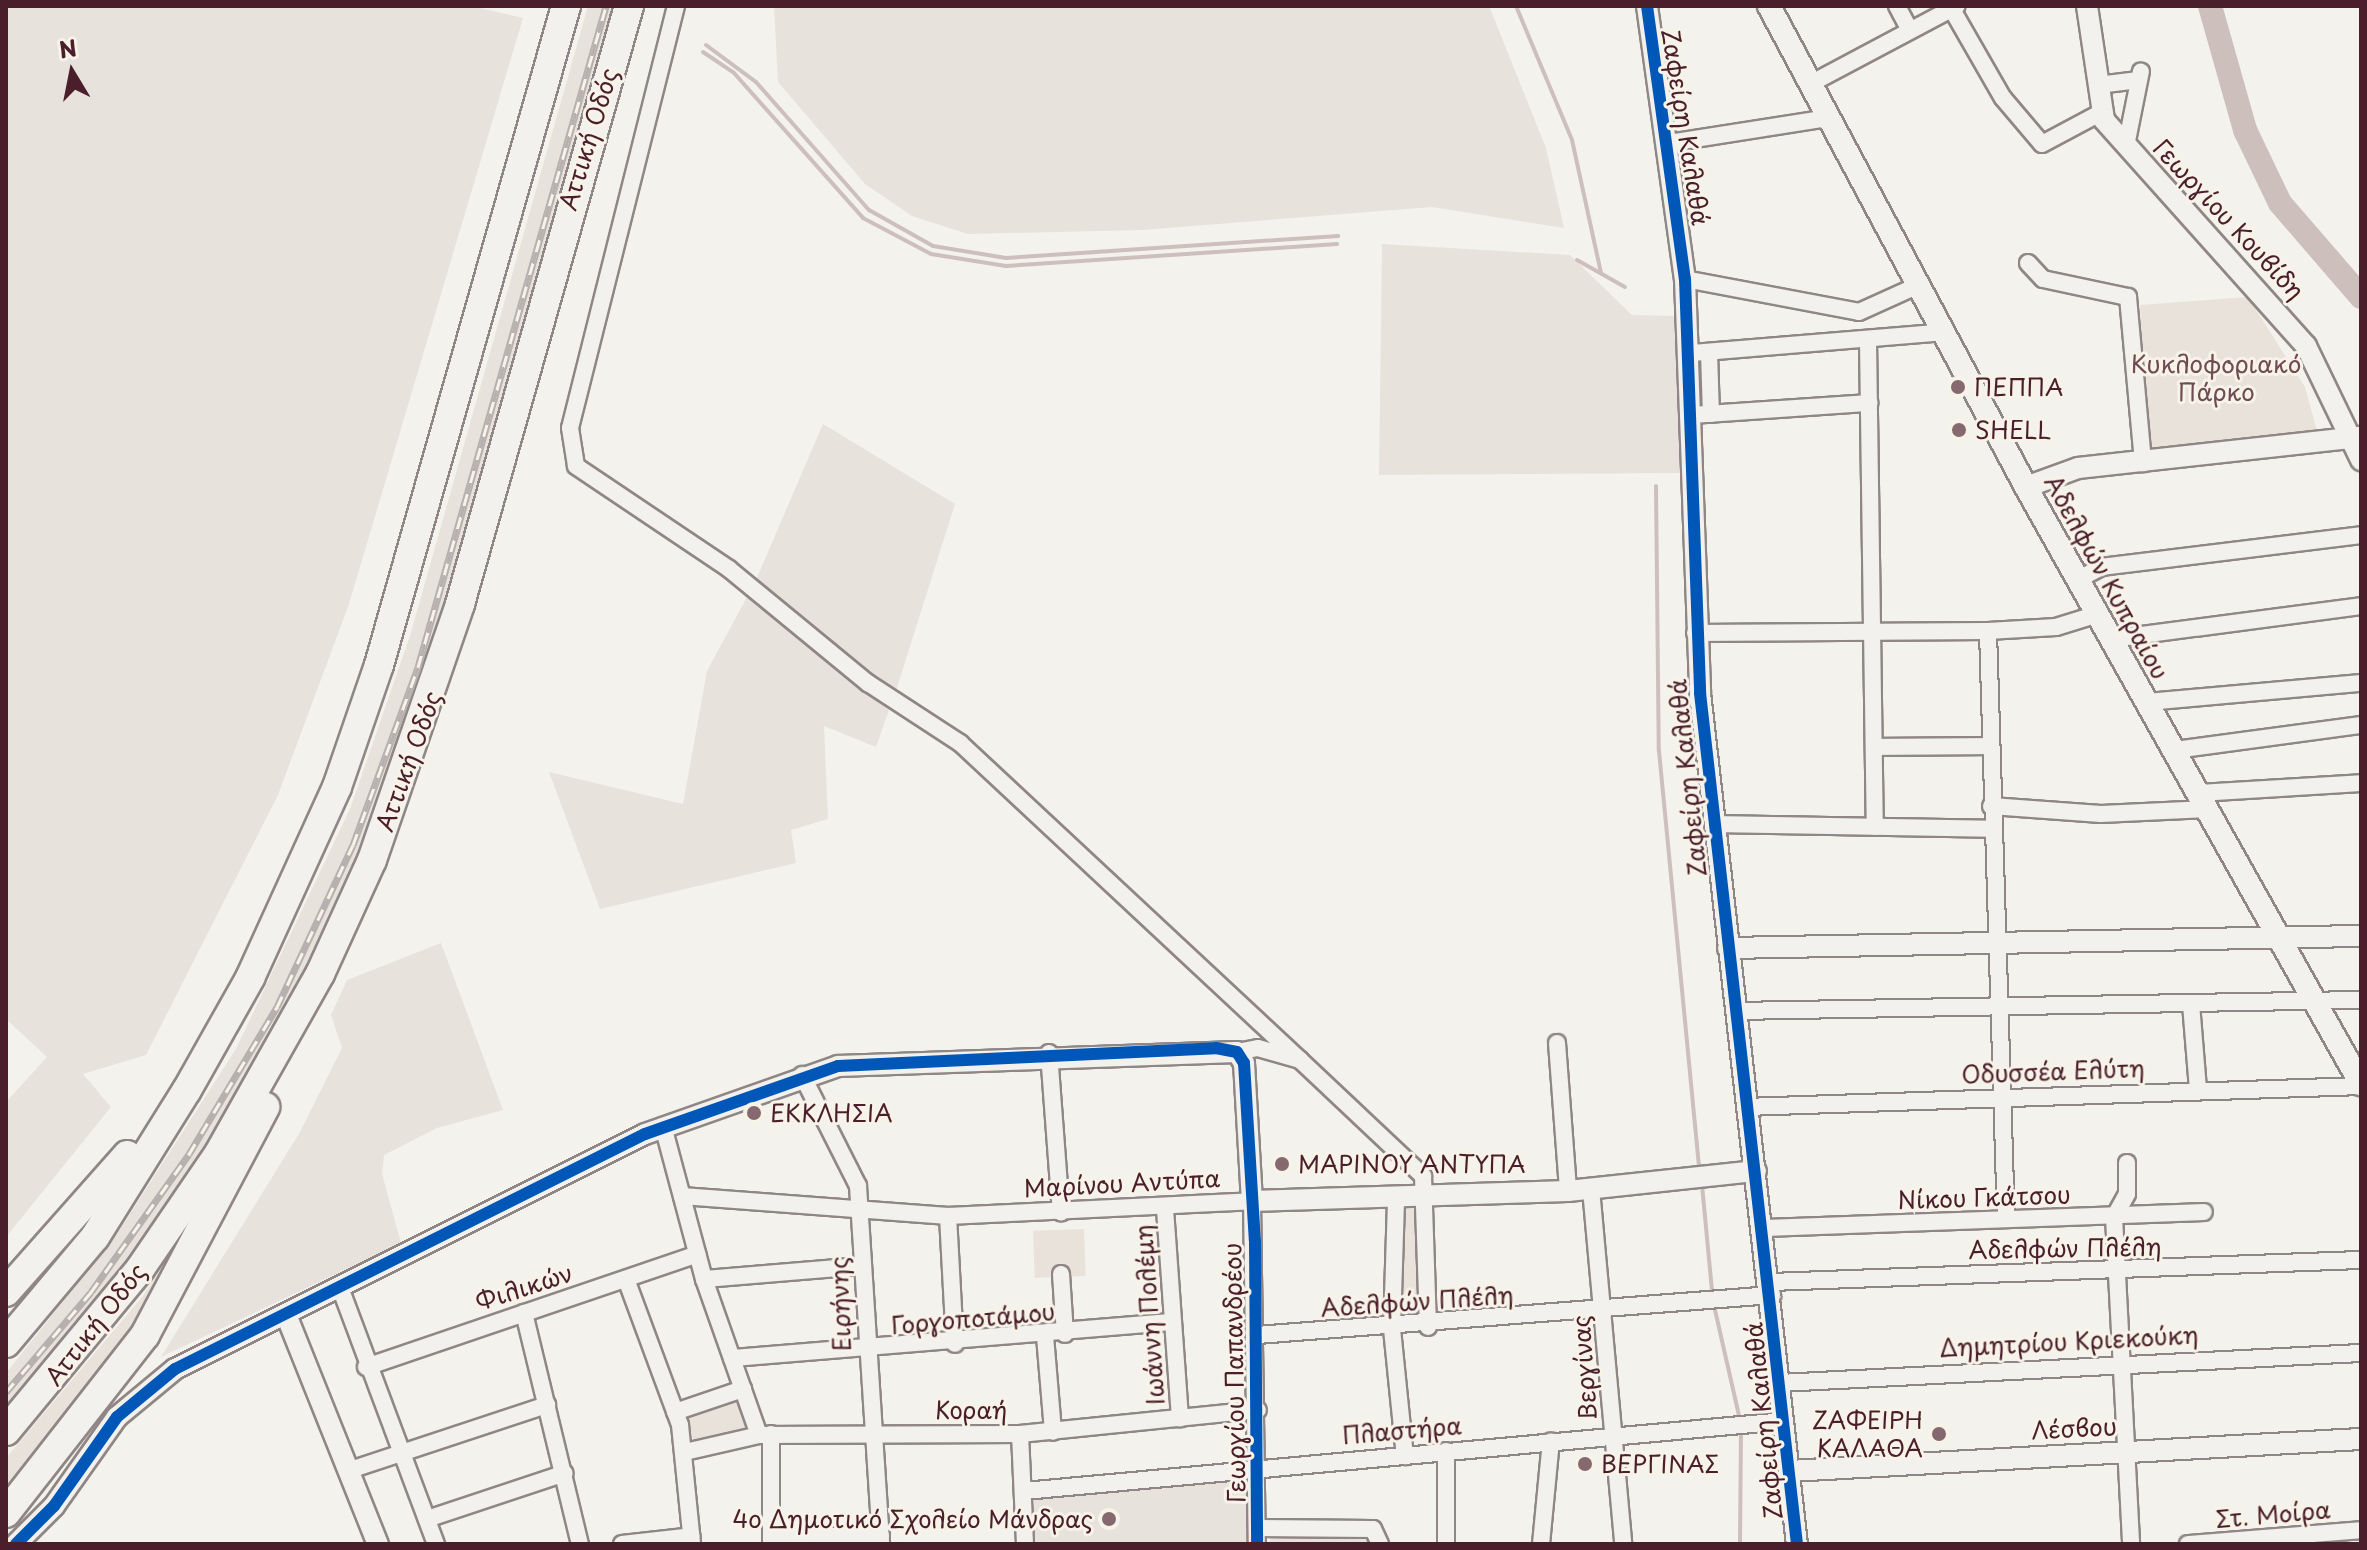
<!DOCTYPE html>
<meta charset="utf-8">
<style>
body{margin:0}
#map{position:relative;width:2367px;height:1550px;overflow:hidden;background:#f4f2ec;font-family:"Playpen Sans",sans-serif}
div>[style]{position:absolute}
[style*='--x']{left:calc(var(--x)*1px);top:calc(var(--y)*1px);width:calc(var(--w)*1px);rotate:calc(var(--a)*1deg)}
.built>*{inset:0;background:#e7e2db}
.green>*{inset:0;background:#e8e2da;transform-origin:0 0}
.stream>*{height:4px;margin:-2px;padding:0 2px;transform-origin:2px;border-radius:2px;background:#cdc0bc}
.river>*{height:24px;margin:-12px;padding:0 12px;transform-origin:12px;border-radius:12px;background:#cdc0bc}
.roads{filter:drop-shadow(2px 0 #8f8685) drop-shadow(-2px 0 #8f8685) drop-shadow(0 2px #8f8685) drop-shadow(0 -2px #8f8685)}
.minor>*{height:16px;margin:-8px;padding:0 8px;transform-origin:8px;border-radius:8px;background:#f2f1ed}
.tertiary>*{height:20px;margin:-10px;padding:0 10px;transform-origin:10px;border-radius:10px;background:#f2f1ed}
.secondary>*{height:22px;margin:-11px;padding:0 11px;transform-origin:11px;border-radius:11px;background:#f2f1ed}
.motorway>*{height:28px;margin:-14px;padding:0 14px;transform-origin:14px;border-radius:14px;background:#f2f1ed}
.rail>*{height:7px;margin-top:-3.5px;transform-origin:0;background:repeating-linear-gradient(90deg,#f7f3e8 0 12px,#b6b0ae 0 24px);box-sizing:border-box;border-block:2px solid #b6b0ae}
.cycleway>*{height:12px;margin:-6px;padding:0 6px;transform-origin:6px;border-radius:6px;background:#0057b8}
.dots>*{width:22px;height:22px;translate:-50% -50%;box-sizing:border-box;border:4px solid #f7f3e8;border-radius:50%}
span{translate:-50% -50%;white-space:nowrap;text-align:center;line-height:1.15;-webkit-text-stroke:6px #f7f3e8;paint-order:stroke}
.street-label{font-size:24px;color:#4a1f2b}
.park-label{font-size:24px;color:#6f4c53}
.poi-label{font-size:24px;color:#4a1f2b}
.left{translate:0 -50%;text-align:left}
.right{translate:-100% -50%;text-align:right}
.frame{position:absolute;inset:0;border:8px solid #4a1f2b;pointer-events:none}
.north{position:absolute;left:32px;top:32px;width:80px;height:80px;-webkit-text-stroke:6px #f7f3e8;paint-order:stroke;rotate:350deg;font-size:22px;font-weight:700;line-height:32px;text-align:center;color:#4a1f2b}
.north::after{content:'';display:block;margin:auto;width:28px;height:36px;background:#4a1f2b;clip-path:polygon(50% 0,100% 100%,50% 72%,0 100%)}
</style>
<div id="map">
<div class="built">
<div style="clip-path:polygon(6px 6px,471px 6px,523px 18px,349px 604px,278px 795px,146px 1055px,83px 1074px,111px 1107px,6px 1237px,6px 1102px,47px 1057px,6px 1019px)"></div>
<div style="clip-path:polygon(588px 6px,613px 6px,449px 590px,373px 817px,290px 1000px,209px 1139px,119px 1271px,6px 1409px,6px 1373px,117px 1234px,236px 1049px,350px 809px,410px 636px)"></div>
<div style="clip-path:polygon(774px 6px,1489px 6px,1546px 148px,1564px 228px,1432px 207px,1142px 230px,968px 234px,912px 216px,865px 184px,778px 82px)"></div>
<div style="clip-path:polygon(1382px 244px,1570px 255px,1632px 315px,1676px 316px,1681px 473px,1379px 475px)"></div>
<div style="clip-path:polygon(823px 424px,955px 504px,894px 697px,756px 580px)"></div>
<div style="clip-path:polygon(747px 597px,889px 710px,876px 747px,824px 726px,828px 819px,791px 830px,796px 863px,600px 909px,549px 772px,683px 804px,707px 671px)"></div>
<div style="clip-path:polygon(441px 943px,503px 1110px,437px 1128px,384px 1155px,382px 1174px,401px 1243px,161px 1357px,300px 1132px,342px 1048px,331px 1015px,347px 980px)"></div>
<div style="clip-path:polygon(1249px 1480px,1249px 1544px,1035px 1544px,1033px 1495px)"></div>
</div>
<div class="green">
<div style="clip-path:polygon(2248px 297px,2305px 387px,2317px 431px,2304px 441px,2160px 455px,2148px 444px,2140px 305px)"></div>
<div style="clip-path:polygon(1428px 1206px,1417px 1316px,1402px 1322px,1396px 1208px)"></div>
<div style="clip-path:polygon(202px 1208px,115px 1360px,6px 1497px,6px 1458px,142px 1297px)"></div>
<div style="left:1084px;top:1229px;width:47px;height:51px;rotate:88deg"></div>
<div style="clip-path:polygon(737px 1399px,749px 1431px,694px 1442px,685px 1416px)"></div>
<div style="clip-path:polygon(1270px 1536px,1371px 1538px,1371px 1544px,1270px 1544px)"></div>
</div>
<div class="stream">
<div style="--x:1516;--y:6;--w:145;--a:67.3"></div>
<div style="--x:1572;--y:140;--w:136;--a:77.7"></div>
<div style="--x:706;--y:45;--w:62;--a:36.5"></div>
<div style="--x:756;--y:82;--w:171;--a:48.6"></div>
<div style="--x:869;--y:210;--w:73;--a:29.4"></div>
<div style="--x:933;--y:246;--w:74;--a:9.3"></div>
<div style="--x:1006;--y:258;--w:333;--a:-3.8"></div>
<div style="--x:703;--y:52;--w:37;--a:34"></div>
<div style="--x:734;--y:73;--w:194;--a:48.3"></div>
<div style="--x:863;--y:218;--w:77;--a:27.9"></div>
<div style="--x:931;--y:254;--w:76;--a:9.1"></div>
<div style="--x:1006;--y:266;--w:332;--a:-3.8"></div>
<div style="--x:1577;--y:260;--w:55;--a:29.4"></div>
<div style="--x:1656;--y:486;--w:265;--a:89.4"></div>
<div style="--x:1659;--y:751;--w:416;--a:84.5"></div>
<div style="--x:1702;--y:1185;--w:106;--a:84.6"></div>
<div style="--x:1715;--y:1310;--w:109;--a:77.2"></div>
<div style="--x:1740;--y:1544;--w:109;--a:-89.5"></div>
</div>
<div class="river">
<div style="--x:2210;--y:6;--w:129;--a:74.2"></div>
<div style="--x:2245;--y:130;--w:81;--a:64.4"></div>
<div style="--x:2280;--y:203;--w:124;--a:49.2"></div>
</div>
<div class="roads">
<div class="minor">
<div style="--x:676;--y:6;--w:435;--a:104.1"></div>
<div style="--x:570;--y:428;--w:38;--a:81"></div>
<div style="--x:576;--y:466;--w:184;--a:33.9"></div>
<div style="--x:729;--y:569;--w:180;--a:39.4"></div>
<div style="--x:868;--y:683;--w:110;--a:33.1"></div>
<div style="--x:960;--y:743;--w:465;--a:43"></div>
<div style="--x:1897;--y:6;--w:26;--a:62"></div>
<div style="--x:1950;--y:6;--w:106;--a:60.1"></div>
<div style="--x:2003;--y:98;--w:60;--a:49.7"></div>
<div style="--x:2042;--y:144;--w:68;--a:-28.1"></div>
<div style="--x:1810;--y:84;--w:166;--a:-28"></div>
<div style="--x:2098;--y:85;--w:41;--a:-7"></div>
<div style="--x:1669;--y:143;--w:162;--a:-8.9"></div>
<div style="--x:2126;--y:146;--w:76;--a:-78.7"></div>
<div style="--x:2028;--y:263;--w:22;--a:47"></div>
<div style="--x:2043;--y:279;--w:87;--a:12"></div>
<div style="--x:2128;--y:297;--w:167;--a:84.8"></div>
<div style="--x:1685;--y:279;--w:177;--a:10.7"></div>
<div style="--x:1859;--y:312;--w:68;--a:-24.3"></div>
<div style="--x:1868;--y:341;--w:486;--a:89.2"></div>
<div style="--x:1709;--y:352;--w:62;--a:88.2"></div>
<div style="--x:1691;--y:353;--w:256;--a:-4.7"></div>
<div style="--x:1692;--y:415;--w:178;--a:-3.9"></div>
<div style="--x:2077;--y:580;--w:27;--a:-28"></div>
<div style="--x:2101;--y:567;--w:262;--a:-7"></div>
<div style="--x:1988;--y:631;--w:588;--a:88.25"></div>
<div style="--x:1695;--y:633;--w:293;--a:-0.4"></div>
<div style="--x:1988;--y:631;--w:68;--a:-3.4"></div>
<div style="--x:2056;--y:627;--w:44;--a:-17.2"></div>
<div style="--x:2111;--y:639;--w:252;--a:-7.5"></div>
<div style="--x:2147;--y:702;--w:215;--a:-5.1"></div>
<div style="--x:1875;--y:747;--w:115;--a:-0.5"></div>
<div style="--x:2175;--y:750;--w:188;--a:-7.7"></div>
<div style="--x:2199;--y:793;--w:162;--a:-3.5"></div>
<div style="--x:1991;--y:806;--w:110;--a:4.2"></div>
<div style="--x:2101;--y:814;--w:107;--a:-2.7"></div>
<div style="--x:1713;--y:824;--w:278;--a:1"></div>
<div style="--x:2191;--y:1004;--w:86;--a:85.3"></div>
<div style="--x:1735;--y:1011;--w:626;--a:-1.01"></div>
<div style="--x:1557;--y:1043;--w:148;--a:85.7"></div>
<div style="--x:1237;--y:1052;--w:21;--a:-11"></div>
<div style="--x:1258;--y:1048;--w:44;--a:15.9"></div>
<div style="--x:1300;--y:1060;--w:169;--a:43.3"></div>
<div style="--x:1423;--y:1176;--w:151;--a:88.1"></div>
<div style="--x:1049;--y:1053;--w:160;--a:85.7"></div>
<div style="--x:802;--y:1075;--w:124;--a:63.2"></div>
<div style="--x:858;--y:1186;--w:359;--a:86.3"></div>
<div style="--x:1745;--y:1107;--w:616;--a:-1.95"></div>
<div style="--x:663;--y:1126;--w:158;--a:75"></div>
<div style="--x:704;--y:1279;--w:165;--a:70.6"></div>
<div style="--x:2127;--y:1163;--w:31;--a:90"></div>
<div style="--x:2127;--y:1194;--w:26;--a:119"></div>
<div style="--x:2114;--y:1217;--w:327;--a:87"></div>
<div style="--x:1591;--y:1189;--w:356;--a:84.8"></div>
<div style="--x:682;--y:1196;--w:267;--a:4.3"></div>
<div style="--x:948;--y:1216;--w:304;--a:-2.8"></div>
<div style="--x:1252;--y:1201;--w:343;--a:89.2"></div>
<div style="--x:1396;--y:1201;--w:128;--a:91.8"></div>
<div style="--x:1392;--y:1329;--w:128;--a:84.2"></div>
<div style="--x:1165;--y:1209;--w:210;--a:85.9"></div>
<div style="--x:948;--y:1216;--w:128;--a:86.9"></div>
<div style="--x:1766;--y:1228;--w:438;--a:-2.1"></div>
<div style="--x:1061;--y:1274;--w:60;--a:86.2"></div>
<div style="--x:626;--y:1279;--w:156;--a:69.7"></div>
<div style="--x:680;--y:1425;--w:120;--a:84.2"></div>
<div style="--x:704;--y:1279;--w:159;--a:-4.7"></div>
<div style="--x:1771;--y:1282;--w:590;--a:-2.14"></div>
<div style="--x:341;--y:1290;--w:271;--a:69.5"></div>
<div style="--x:524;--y:1313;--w:238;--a:76.4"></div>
<div style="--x:1257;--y:1335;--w:517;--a:-4.44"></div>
<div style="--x:1045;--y:1336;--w:96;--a:85.2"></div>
<div style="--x:732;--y:1358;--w:438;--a:-4.7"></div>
<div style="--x:366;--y:1367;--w:350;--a:-18.8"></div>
<div style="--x:1780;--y:1383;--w:582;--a:-2.96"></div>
<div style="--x:675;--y:1412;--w:72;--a:-18.7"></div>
<div style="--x:1020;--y:1434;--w:110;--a:87.4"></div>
<div style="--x:1446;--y:1451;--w:93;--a:90"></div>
<div style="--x:685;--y:1452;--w:76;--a:-12.9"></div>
<div style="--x:759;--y:1435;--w:261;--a:-0.2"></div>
<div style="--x:1020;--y:1434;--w:239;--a:-5.8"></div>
<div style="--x:347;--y:1471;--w:211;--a:-18.3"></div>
<div style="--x:1024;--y:1491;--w:764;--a:-5.26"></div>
<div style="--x:427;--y:1519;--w:145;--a:-18.4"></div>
<div style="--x:1257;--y:1528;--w:116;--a:0.5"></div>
<div style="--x:1373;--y:1529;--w:17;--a:65"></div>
<div style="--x:771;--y:1536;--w:110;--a:0"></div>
<div style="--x:622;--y:1544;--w:70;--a:-6.5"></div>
<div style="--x:771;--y:1544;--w:110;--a:-90"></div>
<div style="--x:1541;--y:1544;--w:103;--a:-84.5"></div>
<div style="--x:2188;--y:1544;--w:174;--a:-4.6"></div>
</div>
<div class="tertiary">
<div style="--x:1647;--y:6;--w:276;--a:82.1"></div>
<div style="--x:1685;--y:279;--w:414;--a:87.9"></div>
<div style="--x:1700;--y:693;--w:857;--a:83.5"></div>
<div style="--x:2087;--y:6;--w:115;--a:81.5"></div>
<div style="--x:2104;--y:120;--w:303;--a:48.2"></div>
<div style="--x:2306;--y:346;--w:127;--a:64.2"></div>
<div style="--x:2026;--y:487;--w:55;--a:-20.1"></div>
<div style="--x:2078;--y:468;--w:285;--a:-6.3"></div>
<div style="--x:1728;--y:948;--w:633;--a:-1.09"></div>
<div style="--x:287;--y:1317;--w:245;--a:68.2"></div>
<div style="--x:1790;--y:1471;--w:572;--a:-3.21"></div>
<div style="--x:16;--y:1544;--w:54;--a:-45"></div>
<div style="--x:54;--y:1506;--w:109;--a:-54.7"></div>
<div style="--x:117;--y:1417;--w:75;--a:-39.6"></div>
<div style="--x:175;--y:1369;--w:525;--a:-26.57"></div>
<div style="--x:645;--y:1134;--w:205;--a:-19.4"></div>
<div style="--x:838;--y:1066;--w:399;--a:-2"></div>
<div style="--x:1237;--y:1052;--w:13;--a:58"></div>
<div style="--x:1244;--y:1063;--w:138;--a:86.7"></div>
<div style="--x:1252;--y:1201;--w:316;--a:-1.8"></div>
<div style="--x:1568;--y:1191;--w:189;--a:-6.1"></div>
</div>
<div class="secondary">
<div style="--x:1769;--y:6;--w:545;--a:61.88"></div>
<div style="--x:2026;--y:487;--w:685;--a:60.7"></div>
</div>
<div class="motorway">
<div style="--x:6;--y:1292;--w:183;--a:-48.5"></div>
<div style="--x:6;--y:1343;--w:138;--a:-50"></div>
<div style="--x:95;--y:1237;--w:173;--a:-58"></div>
<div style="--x:187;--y:1090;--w:129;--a:-60.6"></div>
<div style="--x:250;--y:978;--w:210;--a:-65.5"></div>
<div style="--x:337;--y:787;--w:129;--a:-71"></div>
<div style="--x:379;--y:665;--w:685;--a:-74.16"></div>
<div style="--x:6;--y:1431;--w:210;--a:-50.4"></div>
<div style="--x:140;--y:1269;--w:140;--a:-55.7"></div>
<div style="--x:219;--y:1153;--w:206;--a:-60.6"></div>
<div style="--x:320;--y:974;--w:125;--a:-65.5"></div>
<div style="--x:372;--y:860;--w:271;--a:-71"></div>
<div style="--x:460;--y:604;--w:621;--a:-74.22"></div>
<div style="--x:6;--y:1513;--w:226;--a:-52"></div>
<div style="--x:145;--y:1335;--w:258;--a:-62.2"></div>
</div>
</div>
<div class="rail">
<div style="--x:6;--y:1392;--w:131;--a:-49.6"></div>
<div style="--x:91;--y:1292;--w:169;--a:-54.6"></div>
<div style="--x:189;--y:1154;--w:171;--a:-59.1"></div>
<div style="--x:277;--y:1007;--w:179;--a:-64.9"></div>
<div style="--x:353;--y:845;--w:189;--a:-69.9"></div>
<div style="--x:418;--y:667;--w:687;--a:-74.12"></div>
</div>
<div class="cycleway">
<div style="--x:1647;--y:6;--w:276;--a:82.1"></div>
<div style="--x:1685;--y:279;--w:414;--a:87.9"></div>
<div style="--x:1700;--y:693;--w:857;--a:83.5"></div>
<div style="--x:16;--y:1544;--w:54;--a:-45"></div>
<div style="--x:54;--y:1506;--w:109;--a:-54.7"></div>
<div style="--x:117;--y:1417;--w:75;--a:-39.6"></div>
<div style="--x:175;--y:1369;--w:525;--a:-26.57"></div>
<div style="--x:645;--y:1134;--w:205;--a:-19.4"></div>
<div style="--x:838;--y:1066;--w:378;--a:-2.7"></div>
<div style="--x:1216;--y:1048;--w:21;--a:11"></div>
<div style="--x:1237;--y:1052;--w:13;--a:58"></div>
<div style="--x:1244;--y:1063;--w:178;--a:86.5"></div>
<div style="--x:1255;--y:1241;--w:303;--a:89.6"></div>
</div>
<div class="dots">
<div style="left:1958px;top:387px;background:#86696f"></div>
<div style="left:1959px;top:430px;background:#86696f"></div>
<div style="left:754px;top:1113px;background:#86696f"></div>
<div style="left:1282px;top:1164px;background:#86696f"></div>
<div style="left:1939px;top:1434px;background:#86696f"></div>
<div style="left:1585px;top:1464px;background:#86696f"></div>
<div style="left:1109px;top:1519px;background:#86696f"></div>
</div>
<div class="street-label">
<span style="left:1686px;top:127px;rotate:81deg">Ζαφείρη Καλαθά</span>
<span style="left:588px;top:139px;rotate:-73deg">Αττική Οδός</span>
<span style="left:2229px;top:219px;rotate:47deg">Γεωργίου Κουβίδη</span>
<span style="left:2107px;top:577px;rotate:61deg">Αδελφών Κυπραίου</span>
<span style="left:408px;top:761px;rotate:-70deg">Αττική Οδός</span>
<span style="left:1687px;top:778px;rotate:-96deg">Ζαφείρη Καλαθά</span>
<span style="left:2053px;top:1071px;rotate:-2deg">Οδυσσέα Ελύτη</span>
<span style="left:1122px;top:1183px;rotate:-3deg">Μαρίνου Αντύπα</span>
<span style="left:1984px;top:1197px;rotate:-2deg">Νίκου Γκάτσου</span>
<span style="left:2065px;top:1248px;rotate:-1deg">Αδελφών Πλέλη</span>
<span style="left:524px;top:1287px;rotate:-18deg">Φιλικών</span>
<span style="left:1417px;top:1301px;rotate:-4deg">Αδελφών Πλέλη</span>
<span style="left:840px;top:1304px;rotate:-92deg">Ειρήνης</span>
<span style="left:1149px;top:1315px;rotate:-94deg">Ιωάννη Πολέμη</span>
<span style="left:973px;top:1318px;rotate:-5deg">Γοργοποτάμου</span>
<span style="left:95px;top:1324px;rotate:-52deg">Αττική Οδός</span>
<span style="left:2069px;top:1341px;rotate:-3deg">Δημητρίου Κριεκούκη</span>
<span style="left:1584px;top:1368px;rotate:-94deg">Βεργίνας</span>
<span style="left:1234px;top:1373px;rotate:-91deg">Γεωργίου Παπανδρέου</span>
<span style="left:971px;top:1410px">Κοραή</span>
<span style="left:1763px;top:1421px;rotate:-96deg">Ζαφείρη Καλαθά</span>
<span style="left:2074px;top:1428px;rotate:-3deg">Λέσβου</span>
<span style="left:1402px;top:1430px;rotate:-5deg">Πλαστήρα</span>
<span style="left:2273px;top:1514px;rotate:-5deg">Στ. Μοίρα</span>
</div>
<div class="park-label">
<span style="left:2216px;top:378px">Κυκλοφοριακό<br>Πάρκο</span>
</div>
<div class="poi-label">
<span class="left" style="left:1974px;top:387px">ΠΕΠΠΑ</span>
<span class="left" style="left:1975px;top:430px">SHELL</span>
<span class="left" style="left:770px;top:1113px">ΕΚΚΛΗΣΙΑ</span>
<span class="left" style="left:1298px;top:1164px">ΜΑΡΙΝΟΥ ΑΝΤΥΠΑ</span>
<span class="right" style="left:1923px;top:1434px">ΖΑΦΕΙΡΗ<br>ΚΑΛΑΘΑ</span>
<span class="left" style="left:1601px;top:1464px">ΒΕΡΓΙΝΑΣ</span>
<span class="right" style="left:1093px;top:1519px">4ο Δημοτικό Σχολείο Μάνδρας</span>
</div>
<div class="frame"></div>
<div class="north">N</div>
</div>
